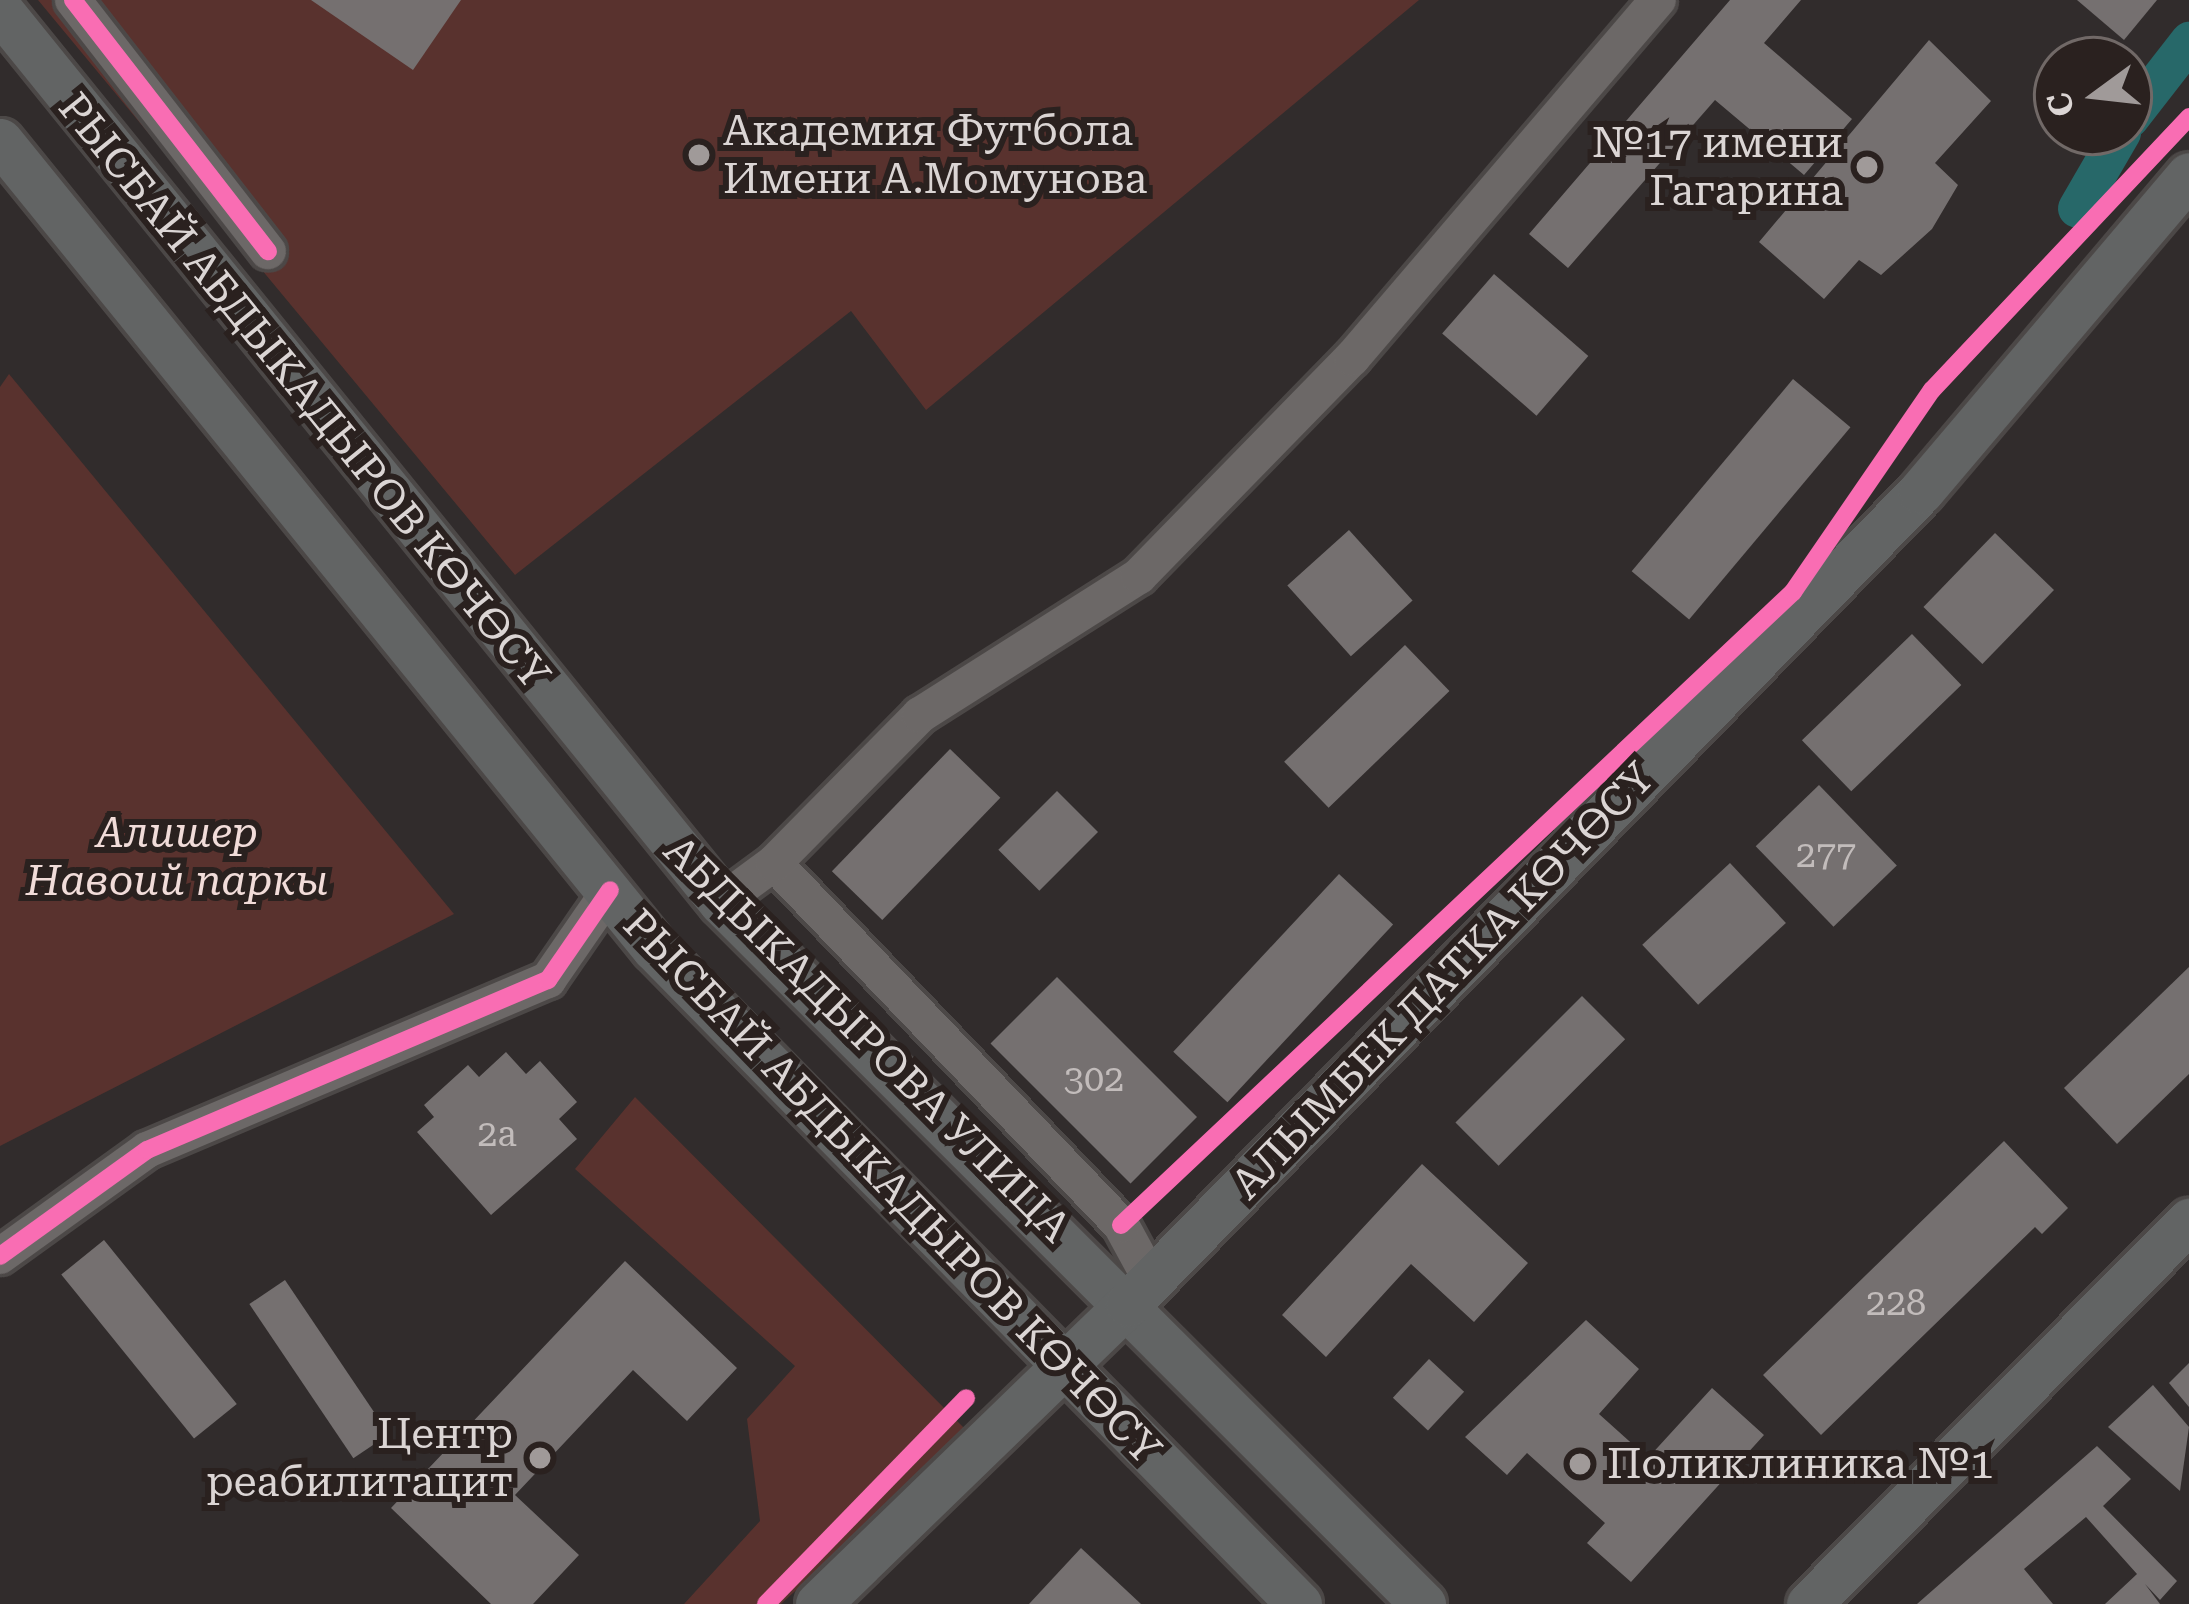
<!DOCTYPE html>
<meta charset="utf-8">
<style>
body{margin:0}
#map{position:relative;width:2189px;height:1604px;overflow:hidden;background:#312c2c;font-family:"Roboto Serif",serif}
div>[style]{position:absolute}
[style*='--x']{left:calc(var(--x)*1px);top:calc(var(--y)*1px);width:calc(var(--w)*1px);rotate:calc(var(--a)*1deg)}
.green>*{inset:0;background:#59322e}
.canal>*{height:39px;margin:-19.5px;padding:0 19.5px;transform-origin:19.5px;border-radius:19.5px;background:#276869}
.building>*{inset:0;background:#757070;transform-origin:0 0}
.roads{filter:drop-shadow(3px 0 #4c4847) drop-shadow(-3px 0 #4c4847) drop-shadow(0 3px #4c4847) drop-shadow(0 -3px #4c4847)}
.minor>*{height:36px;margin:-18px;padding:0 18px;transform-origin:18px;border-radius:18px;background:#6c6867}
.major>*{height:45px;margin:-22.5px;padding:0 22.5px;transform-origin:22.5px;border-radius:22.5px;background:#626464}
.cycleway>*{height:18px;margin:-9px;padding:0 9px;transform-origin:9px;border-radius:9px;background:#f96db3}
.dots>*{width:33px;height:33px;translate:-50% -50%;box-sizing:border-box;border:6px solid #2a211f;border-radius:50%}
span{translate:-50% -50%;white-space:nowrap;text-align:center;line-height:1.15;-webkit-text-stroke:12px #2a211f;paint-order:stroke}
.number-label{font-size:36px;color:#c2bcbb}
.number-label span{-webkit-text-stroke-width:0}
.poi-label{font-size:42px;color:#dbd5d4}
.left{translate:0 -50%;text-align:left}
.right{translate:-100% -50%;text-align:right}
.street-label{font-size:42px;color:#dbd5d4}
.park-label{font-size:42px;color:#f1dcd9;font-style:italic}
.north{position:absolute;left:2033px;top:36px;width:120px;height:120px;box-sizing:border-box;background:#2a211f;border:3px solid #716967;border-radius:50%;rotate:255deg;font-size:33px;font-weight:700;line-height:48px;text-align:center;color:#dbd5d4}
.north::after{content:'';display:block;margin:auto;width:42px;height:54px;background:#a09a99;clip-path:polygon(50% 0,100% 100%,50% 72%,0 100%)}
</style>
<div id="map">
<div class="green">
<div style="clip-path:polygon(38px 0,1419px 0,926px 410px,851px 311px,515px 575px)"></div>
<div style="clip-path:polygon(9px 374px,454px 914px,0 1146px,0 387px)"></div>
<div style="clip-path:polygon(635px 1097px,968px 1432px,781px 1604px,684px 1604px,760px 1521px,747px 1419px,795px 1366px,575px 1169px)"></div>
</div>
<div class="canal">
<div style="--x:2129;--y:118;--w:98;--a:-52.1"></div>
<div style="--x:2077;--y:208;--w:88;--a:-59.9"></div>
</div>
<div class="building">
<div style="clip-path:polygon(311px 0,461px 0,413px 70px)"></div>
<div style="clip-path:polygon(1730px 0,1801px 0,1764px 43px,1852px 119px,1804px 175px,1715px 100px,1568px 268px,1529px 234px)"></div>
<div style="clip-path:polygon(2077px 0,2157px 0,2124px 40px)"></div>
<div style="clip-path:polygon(1929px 40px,1991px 101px,1935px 163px,1958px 185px,1932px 229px,1881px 275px,1859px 260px,1824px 299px,1759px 242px)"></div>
<div style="left:1494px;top:274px;width:125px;height:79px;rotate:41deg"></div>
<div style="left:1793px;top:379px;width:75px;height:251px;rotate:40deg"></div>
<div style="left:1349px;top:530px;width:95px;height:83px;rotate:48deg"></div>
<div style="left:1995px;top:533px;width:82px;height:103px;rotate:44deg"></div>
<div style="left:1912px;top:634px;width:71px;height:153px;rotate:46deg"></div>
<div style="left:1405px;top:645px;width:64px;height:168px;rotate:46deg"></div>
<div style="left:950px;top:749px;width:70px;height:170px;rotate:44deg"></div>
<div style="left:1819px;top:785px;width:112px;height:88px;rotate:46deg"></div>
<div style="left:1057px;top:791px;width:58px;height:83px;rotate:45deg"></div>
<div style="left:1730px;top:863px;width:82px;height:120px;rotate:47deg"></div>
<div style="left:1339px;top:874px;width:74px;height:243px;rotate:43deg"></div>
<div style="clip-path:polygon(2189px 967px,2189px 1074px,2117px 1144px,2064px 1088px)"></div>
<div style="left:1057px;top:977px;width:198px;height:94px;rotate:45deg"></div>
<div style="left:1582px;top:996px;width:61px;height:179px;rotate:45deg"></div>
<div style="clip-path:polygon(506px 1052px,526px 1074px,540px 1061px,577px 1102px,559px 1119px,577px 1139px,491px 1215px,417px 1132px,434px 1117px,424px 1105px,468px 1065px,479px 1077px)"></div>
<div style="clip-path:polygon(2004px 1141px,2068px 1208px,2042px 1234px,2035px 1227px,1821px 1435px,1763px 1375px)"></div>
<div style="clip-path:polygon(1422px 1164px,1528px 1263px,1474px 1322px,1411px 1264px,1326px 1357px,1282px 1315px)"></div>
<div style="left:104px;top:1240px;width:211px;height:55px;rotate:51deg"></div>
<div style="clip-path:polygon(625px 1261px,737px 1368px,687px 1421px,633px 1370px,515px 1495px,579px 1555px,533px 1604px,491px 1604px,391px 1508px)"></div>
<div style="left:285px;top:1280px;width:186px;height:43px;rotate:56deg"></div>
<div style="clip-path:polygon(1586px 1320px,1639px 1369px,1599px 1414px,1648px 1458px,1712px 1388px,1764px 1435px,1631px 1582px,1587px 1543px,1605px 1523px,1527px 1453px,1507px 1475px,1465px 1437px)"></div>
<div style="left:1429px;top:1359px;width:48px;height:53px;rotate:43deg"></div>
<div style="clip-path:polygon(2189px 1363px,2189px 1407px,2169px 1383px)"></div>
<div style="clip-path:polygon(2153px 1385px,2189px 1427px,2180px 1491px,2108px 1427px)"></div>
<div style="clip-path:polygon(2097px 1446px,2131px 1479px,2103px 1506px,2177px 1581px,2160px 1600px,2145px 1584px,2160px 1604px,2105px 1604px,2137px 1574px,2086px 1517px,2024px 1569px,2053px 1604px,1917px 1604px)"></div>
<div style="clip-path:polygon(1081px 1548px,1141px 1604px,1029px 1604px)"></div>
</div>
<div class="roads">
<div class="minor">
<div style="--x:73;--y:0;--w:318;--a:52.2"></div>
<div style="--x:721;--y:902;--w:66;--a:-36.3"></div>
<div style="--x:0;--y:1256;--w:181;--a:-35.8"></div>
<div style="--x:147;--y:1150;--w:436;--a:-23"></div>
<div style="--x:548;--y:980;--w:109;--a:-55.4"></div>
<div style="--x:1151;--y:1280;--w:63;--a:-118.6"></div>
<div style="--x:1121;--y:1225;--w:501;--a:-133.79"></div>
<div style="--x:774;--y:863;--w:208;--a:-45.4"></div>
<div style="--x:920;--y:715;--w:259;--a:-32.4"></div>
<div style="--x:1139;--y:576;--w:305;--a:-45.7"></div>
<div style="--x:1352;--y:358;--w:471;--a:-49.5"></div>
</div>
<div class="major">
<div style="--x:0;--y:10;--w:1147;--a:51.05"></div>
<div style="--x:721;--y:902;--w:993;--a:45"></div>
<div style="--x:0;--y:141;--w:1039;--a:50.98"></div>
<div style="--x:654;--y:948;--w:920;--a:45.48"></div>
<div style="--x:818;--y:1604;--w:431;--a:-44.1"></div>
<div style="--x:1128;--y:1304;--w:1136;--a:-45.71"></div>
<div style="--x:1921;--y:491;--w:414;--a:-49.7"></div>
<div style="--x:1809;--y:1604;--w:540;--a:-45.23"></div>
</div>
</div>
<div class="cycleway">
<div style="--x:73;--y:0;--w:318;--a:52.2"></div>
<div style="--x:1121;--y:1225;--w:923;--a:-43.29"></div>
<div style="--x:1793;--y:592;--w:245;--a:-55.5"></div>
<div style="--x:1932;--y:390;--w:375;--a:-46.7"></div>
<div style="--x:0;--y:1256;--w:181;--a:-35.8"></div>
<div style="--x:147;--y:1150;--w:436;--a:-23"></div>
<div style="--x:548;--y:980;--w:109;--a:-55.4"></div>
<div style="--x:766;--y:1604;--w:287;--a:-45.8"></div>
</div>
<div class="dots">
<div style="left:699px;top:155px;background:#a09a99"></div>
<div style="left:1867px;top:167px;background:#a09a99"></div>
<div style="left:540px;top:1458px;background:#a09a99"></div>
<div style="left:1580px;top:1464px;background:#a09a99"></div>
</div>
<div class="number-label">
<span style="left:1826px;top:856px">277</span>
<span style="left:1094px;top:1080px">302</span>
<span style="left:497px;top:1135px">2а</span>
<span style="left:1896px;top:1304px">228</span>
</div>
<div class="poi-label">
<span class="left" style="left:723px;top:155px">Академия Футбола<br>Имени А.Момунова</span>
<span class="right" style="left:1843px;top:167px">№17 имени<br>Гагарина</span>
<span class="right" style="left:513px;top:1458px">Центр<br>реабилитацит</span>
<span class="left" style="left:1607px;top:1464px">Поликлиника №1</span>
</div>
<div class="street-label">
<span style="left:304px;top:391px;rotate:51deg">РЫСБАЙ АБДЫКАДЫРОВ КӨЧӨСҮ</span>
<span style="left:1443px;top:981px;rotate:-46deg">АЛЫМБЕК ДАТКА КӨЧӨСҮ</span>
<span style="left:867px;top:1039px;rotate:45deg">АБДЫКАДЫРОВА УЛИЦА</span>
<span style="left:892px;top:1187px;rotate:46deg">РЫСБАЙ АБДЫКАДЫРОВ КӨЧӨСҮ</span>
</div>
<div class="park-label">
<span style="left:177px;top:857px">Алишер<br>Навоий паркы</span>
</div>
<div class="north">С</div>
</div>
